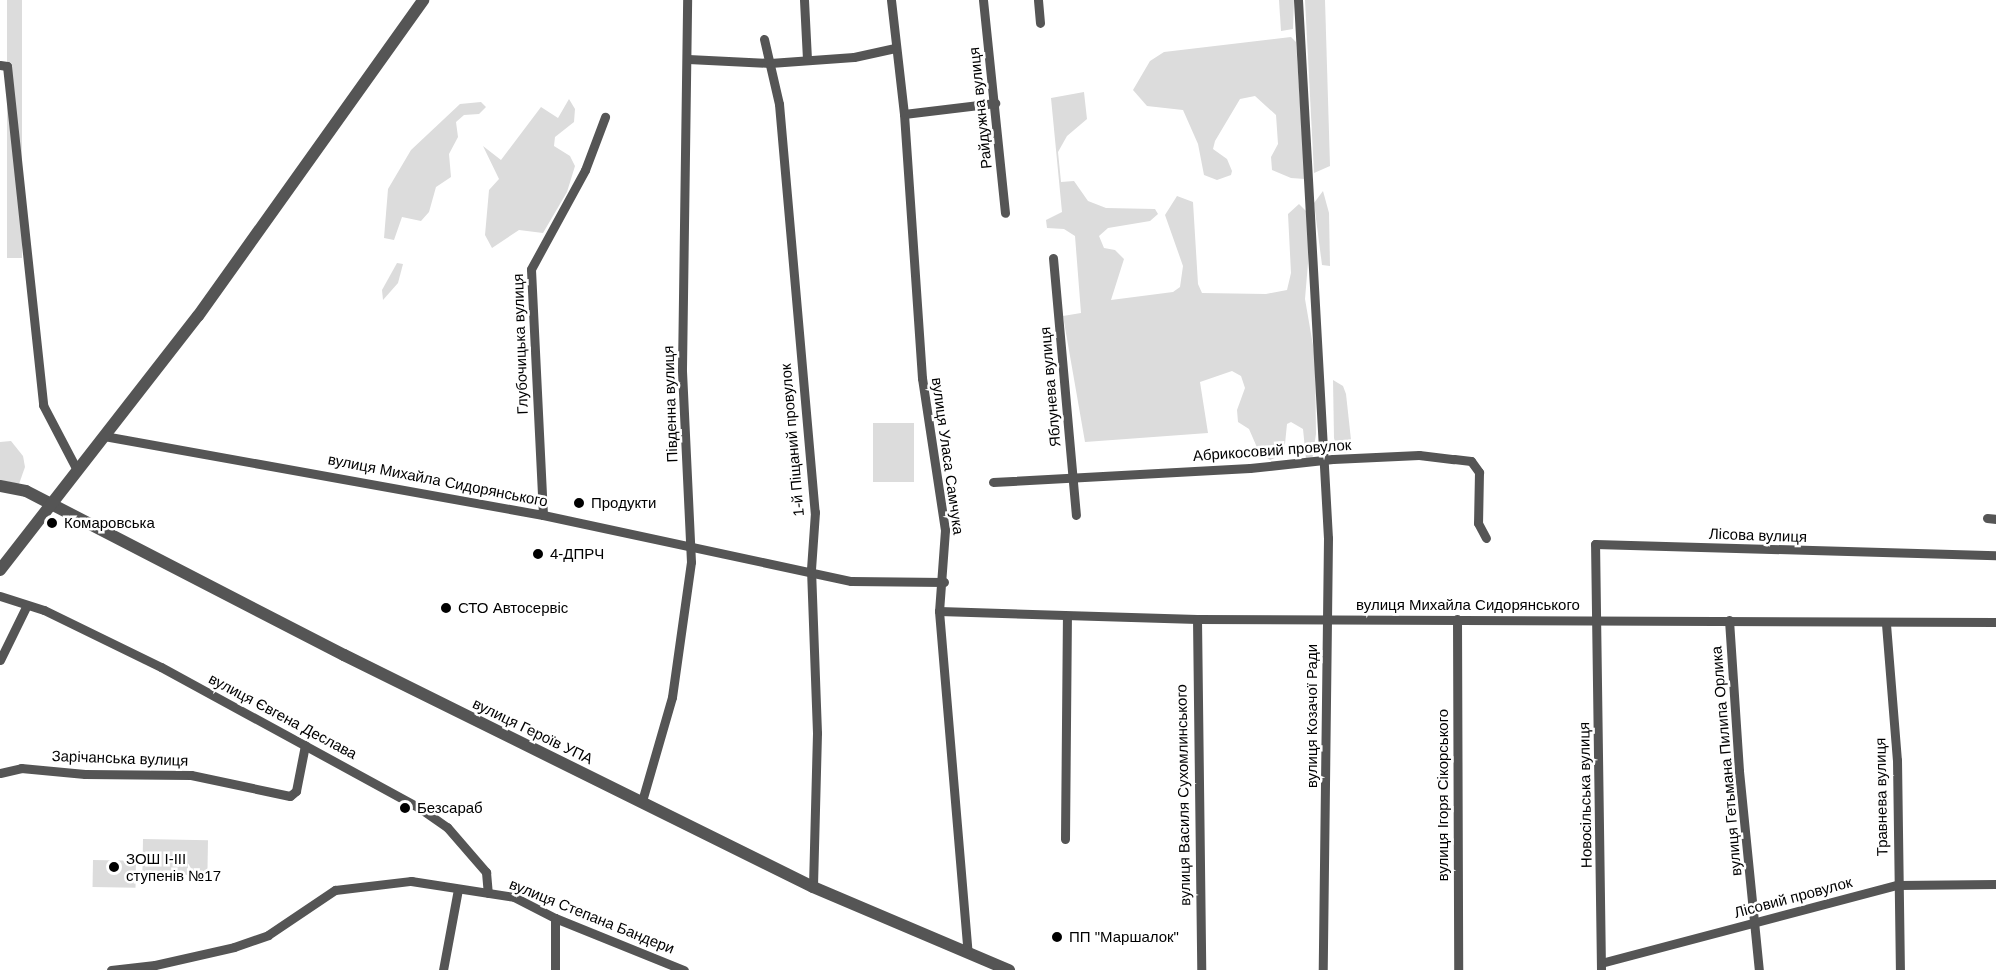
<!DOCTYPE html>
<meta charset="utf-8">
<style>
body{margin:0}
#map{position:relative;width:1996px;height:970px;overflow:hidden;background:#fff;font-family:Arial,sans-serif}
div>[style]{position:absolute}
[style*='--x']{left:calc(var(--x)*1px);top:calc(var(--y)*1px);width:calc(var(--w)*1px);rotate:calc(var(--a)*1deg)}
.green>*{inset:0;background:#dcdcdc;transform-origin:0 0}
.minor>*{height:9px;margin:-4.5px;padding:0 4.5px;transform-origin:4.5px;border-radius:4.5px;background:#555}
.tertiary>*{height:12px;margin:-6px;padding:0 6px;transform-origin:6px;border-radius:6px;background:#555}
.dots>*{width:16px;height:16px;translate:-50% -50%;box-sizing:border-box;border:3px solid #fff;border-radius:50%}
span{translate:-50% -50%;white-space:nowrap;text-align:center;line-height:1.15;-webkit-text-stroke:5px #fff;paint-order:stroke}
.street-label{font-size:15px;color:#000}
.poi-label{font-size:15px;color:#000}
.left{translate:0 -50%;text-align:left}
</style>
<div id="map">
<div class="green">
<div style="left:7px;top:0;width:15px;height:258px"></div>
<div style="clip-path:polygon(1279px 0,1294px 0,1293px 29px,1281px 31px)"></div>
<div style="clip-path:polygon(1305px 0,1325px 0,1330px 166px,1314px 173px)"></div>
<div style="clip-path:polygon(1291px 37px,1296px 42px,1305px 179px,1291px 178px,1272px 170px,1271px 157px,1278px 144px,1276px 115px,1255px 96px,1240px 99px,1215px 141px,1213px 149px,1227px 159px,1232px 171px,1231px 175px,1217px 180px,1204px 175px,1198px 144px,1183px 110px,1147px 106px,1133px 90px,1150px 61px,1164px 52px)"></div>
<div style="clip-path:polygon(1084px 92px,1087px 119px,1067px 136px,1058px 152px,1061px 182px,1074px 181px,1088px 201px,1106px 208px,1155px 209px,1158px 214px,1150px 221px,1108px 228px,1099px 236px,1104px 248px,1115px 250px,1124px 259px,1111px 300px,1173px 292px,1180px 287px,1183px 266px,1165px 215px,1177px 196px,1193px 202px,1198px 284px,1202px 293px,1266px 294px,1287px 290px,1291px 273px,1288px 214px,1299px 204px,1307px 212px,1310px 239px,1305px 299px,1315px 357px,1316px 434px,1312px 461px,1306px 459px,1303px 429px,1291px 422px,1287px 424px,1284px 454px,1270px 460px,1259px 452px,1249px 429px,1238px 422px,1237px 410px,1245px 388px,1241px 376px,1232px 371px,1200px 382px,1208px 433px,1085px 442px,1063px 316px,1081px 313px,1075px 236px,1064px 229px,1047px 228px,1046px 220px,1062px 212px,1051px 98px)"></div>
<div style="clip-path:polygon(569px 99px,575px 109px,574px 122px,555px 137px,554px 146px,570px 156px,575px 166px,567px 192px,543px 233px,519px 230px,492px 248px,485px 235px,489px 190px,499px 179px,483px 146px,501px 160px,541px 107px,558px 118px)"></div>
<div style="clip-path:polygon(481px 102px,486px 107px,479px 114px,464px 115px,456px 122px,458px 137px,449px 154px,451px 177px,436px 187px,429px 212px,421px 221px,402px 217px,394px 240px,384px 238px,388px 189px,411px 150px,460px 104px)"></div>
<div style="clip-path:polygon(1323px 191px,1329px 213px,1330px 266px,1322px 265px,1314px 203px)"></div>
<div style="clip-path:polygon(397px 263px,403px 264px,398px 283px,383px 300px,382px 290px)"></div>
<div style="clip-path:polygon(1333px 380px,1343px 386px,1346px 394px,1352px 449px,1345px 453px,1337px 449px,1334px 438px)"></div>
<div style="left:873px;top:423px;width:41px;height:59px"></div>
<div style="clip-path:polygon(11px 441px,23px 456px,25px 467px,19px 484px,0 480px,0 442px)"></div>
<div style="left:143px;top:839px;width:65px;height:35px;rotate:1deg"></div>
<div style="left:93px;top:860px;width:43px;height:27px;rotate:1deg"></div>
</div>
<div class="minor">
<div style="--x:804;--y:0;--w:59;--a:87.1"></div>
<div style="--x:891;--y:0;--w:115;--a:83.5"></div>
<div style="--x:904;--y:114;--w:265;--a:86.1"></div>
<div style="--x:922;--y:378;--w:154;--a:81.4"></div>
<div style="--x:945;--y:530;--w:81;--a:94.2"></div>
<div style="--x:939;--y:611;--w:343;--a:85.2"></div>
<div style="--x:983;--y:0;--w:214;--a:84.1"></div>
<div style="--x:1038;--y:0;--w:23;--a:85"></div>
<div style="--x:1298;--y:0;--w:539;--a:86.81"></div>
<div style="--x:1328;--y:538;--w:432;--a:90.7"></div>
<div style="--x:764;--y:39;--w:67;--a:77"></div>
<div style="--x:779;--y:104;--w:410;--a:85"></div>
<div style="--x:815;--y:512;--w:57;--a:94"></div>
<div style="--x:811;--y:569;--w:164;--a:87.9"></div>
<div style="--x:817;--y:733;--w:154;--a:91.5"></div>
<div style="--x:688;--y:59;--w:82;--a:2.8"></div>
<div style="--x:770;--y:63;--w:84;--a:-4.1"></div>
<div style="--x:854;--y:57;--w:42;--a:-12.4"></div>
<div style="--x:0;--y:65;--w:7;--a:8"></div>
<div style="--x:7;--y:66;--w:341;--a:83.9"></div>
<div style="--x:43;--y:405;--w:73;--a:62.4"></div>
<div style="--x:904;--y:114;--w:92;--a:-6.9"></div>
<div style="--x:1053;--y:258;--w:258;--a:84.9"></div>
<div style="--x:104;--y:436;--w:446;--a:10.2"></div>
<div style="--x:543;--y:515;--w:315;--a:12.1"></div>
<div style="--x:851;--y:581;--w:93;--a:0.6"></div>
<div style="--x:993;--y:482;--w:257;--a:-3.1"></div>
<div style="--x:1250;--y:468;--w:83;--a:-6.2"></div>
<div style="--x:1333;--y:459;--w:86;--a:-2.7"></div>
<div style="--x:1419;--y:455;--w:35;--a:7"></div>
<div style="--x:1454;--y:459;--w:17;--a:7"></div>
<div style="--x:1471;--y:461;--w:14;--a:54"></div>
<div style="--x:1479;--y:472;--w:51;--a:91.1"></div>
<div style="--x:1478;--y:523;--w:17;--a:62"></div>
<div style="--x:543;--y:515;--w:246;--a:-92.8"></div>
<div style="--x:531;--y:269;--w:113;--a:-61.4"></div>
<div style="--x:585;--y:170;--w:57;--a:-69.3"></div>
<div style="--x:1987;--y:518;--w:9;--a:6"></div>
<div style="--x:0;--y:596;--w:46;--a:17.7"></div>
<div style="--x:44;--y:610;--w:130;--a:26"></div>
<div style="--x:161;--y:667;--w:296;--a:28.6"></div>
<div style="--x:421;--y:809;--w:32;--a:35"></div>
<div style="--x:447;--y:827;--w:60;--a:49.1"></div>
<div style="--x:486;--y:872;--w:21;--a:85"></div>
<div style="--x:939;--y:611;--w:258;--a:1.8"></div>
<div style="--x:1197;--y:619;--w:799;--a:0.22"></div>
<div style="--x:1197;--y:619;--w:351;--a:89.3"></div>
<div style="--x:1457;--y:619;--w:351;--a:89.8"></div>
<div style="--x:1729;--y:620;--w:151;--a:86.2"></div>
<div style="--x:1739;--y:771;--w:200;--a:84.3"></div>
<div style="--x:1886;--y:624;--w:136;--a:85.4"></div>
<div style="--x:1897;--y:760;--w:210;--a:89.2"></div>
<div style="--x:0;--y:660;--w:61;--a:-63.9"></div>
<div style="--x:0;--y:773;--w:22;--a:-13"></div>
<div style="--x:21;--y:768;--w:64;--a:5.4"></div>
<div style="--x:85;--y:774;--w:106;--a:0.5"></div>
<div style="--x:191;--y:775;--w:101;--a:12"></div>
<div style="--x:290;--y:796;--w:8;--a:-40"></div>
<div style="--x:296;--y:791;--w:47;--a:-78.9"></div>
<div style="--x:642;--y:801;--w:108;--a:-73.9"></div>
<div style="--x:672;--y:697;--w:136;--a:-82"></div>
<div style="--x:691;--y:562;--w:193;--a:-92.7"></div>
<div style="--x:682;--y:369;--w:369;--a:-89.2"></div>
<div style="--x:1065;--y:839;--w:223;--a:-89.5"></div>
<div style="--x:555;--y:918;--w:52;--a:90"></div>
<div style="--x:1601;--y:963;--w:306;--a:-14.8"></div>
<div style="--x:1897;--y:885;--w:99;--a:-0.6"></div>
<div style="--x:111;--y:970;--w:44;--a:-6.5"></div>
<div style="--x:155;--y:965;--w:81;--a:-12.8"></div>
<div style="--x:234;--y:947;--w:36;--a:-19"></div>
<div style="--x:268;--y:935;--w:81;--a:-33.9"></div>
<div style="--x:335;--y:890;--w:77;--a:-6.8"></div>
<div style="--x:411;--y:881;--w:104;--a:8.8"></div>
<div style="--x:514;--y:897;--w:46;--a:27.1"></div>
<div style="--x:555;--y:918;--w:139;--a:22"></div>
<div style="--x:443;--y:970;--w:82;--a:-79.5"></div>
<div style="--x:1601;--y:970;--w:426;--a:-90.8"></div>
<div style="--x:1595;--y:544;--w:401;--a:1.6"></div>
</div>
<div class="tertiary">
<div style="--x:0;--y:486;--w:26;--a:11"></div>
<div style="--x:26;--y:491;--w:358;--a:27.3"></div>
<div style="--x:344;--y:655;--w:523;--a:26.32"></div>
<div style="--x:813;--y:887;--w:213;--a:23"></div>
<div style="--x:0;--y:570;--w:322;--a:-52.1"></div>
<div style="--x:198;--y:316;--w:388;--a:-54.5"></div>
</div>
<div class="dots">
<div style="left:579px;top:503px;background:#000"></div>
<div style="left:52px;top:523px;background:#000"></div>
<div style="left:538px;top:554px;background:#000"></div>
<div style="left:446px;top:608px;background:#000"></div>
<div style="left:405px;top:808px;background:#000"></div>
<div style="left:114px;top:867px;background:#000"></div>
<div style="left:1057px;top:937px;background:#000"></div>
</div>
<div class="street-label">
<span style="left:980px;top:108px;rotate:-96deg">Райдужна вулиця</span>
<span style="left:520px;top:344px;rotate:-92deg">Глубочицька вулиця</span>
<span style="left:1050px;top:387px;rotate:-95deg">Яблунева вулиця</span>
<span style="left:670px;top:404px;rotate:-92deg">Південна вулиця</span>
<span style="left:792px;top:440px;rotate:-95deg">1-й Піщаний провулок</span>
<span style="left:1272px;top:450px;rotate:-4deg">Абрикосовий провулок</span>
<span style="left:948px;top:456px;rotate:82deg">вулиця Уласа Самчука</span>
<span style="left:438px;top:480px;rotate:11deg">вулиця Михайла Сидорянського</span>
<span style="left:1758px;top:535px;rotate:2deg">Лісова вулиця</span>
<span style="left:1468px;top:605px">вулиця Михайла Сидорянського</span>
<span style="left:283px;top:716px;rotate:28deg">вулиця Євгена Деслава</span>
<span style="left:1312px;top:716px;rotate:-90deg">вулиця Козачої Ради</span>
<span style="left:533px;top:731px;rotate:26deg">вулиця Героїв УПА</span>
<span style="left:120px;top:758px;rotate:2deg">Зарічанська вулиця</span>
<span style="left:1726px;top:761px;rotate:-95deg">вулиця Гетьмана Пилипа Орлика</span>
<span style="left:1183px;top:795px;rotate:-91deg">вулиця Василя Сухомлинського</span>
<span style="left:1443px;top:795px;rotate:-90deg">вулиця Ігоря Сікорського</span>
<span style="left:1585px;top:795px;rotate:-91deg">Новосільська вулиця</span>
<span style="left:1881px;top:797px;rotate:-91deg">Травнева вулиця</span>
<span style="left:1793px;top:897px;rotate:-15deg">Лісовий провулок</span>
<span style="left:592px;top:916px;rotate:22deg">вулиця Степана Бандери</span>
</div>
<div class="poi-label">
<span class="left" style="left:591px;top:503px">Продукти</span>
<span class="left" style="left:64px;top:523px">Комаровська</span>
<span class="left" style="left:550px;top:554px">4-ДПРЧ</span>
<span class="left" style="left:458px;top:608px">СТО Автосервіс</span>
<span class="left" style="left:417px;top:808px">Безсараб</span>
<span class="left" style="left:126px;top:867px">ЗОШ І-ІІІ<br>ступенів №17</span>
<span class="left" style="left:1069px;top:937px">ПП "Маршалок"</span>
</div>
</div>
